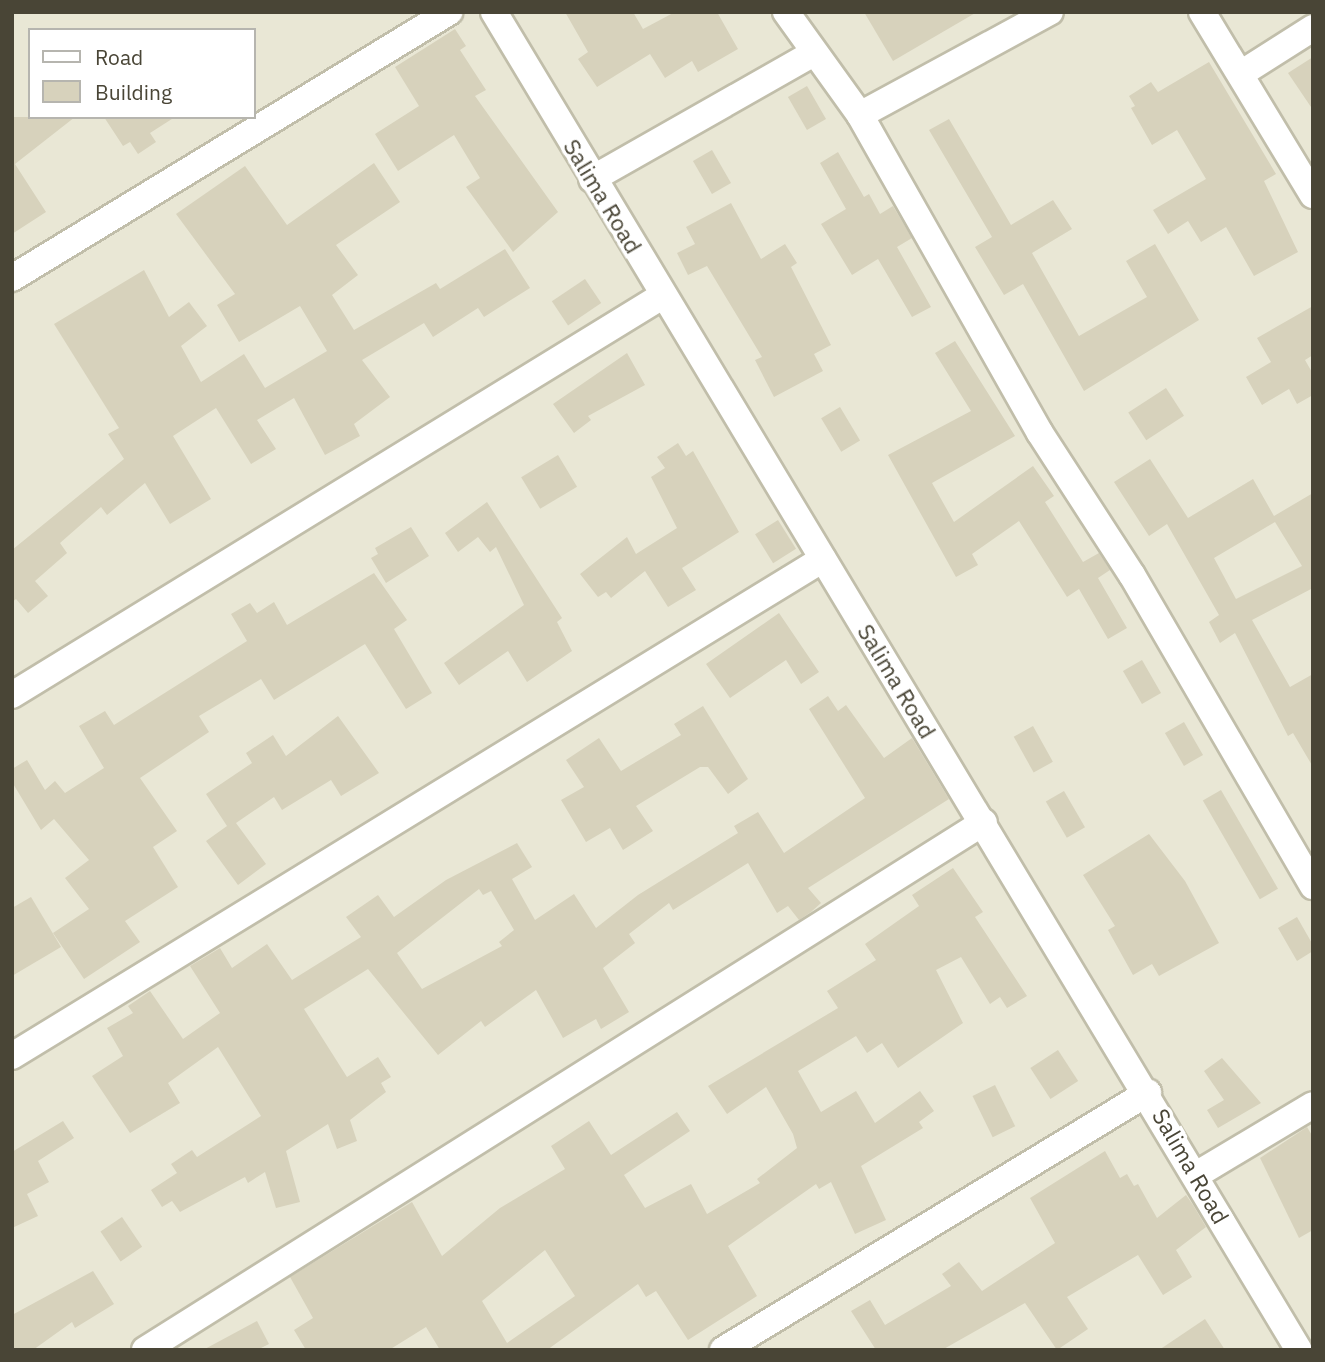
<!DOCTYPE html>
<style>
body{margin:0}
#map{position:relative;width:1325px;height:1362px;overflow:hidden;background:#f5f3e8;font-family:"IBM Plex Sans",sans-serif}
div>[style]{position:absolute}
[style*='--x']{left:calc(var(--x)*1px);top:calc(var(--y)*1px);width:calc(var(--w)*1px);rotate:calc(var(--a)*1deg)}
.residential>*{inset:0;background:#e9e7d5}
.building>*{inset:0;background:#d7d2bc;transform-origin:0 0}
.roads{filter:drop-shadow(2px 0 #c1beaa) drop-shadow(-2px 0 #c1beaa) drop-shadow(0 2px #c1beaa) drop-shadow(0 -2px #c1beaa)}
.minor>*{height:26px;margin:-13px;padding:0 13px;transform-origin:13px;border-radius:13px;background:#fff}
span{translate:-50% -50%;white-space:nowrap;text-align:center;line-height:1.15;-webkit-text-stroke:7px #fff;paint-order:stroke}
.street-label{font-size:23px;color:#494536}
.frame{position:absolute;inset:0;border:14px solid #494536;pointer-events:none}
.legend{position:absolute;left:28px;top:28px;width:228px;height:91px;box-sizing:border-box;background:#fff;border:2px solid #b6b5af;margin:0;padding:9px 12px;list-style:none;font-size:21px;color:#494536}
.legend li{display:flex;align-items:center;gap:14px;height:35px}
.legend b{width:35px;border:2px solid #b6b5af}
</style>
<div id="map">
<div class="residential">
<div style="clip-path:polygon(evenodd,12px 12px,1313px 12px,1313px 1350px,12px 1350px,12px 12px,30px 30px,254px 30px,254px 117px,30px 117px,30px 30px)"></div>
</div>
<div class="building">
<div style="clip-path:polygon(565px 12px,633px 12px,643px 29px,675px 12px,717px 12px,738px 49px,698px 72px,692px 61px,665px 78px,650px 54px,597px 87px,578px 59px,588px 52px)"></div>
<div style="clip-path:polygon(864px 12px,977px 12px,893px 61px)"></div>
<div style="clip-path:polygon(455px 29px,466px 46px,460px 50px,486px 90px,475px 96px,558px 212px,513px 252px,466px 187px,480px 178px,454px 135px,398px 171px,375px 134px,419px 106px,395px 67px)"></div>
<div style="clip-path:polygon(1313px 57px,1313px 110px,1288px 73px)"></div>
<div style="clip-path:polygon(1209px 62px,1276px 174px,1264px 181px,1298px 252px,1254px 276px,1226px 227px,1201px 242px,1188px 221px,1168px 234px,1153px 210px,1206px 179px,1177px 130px,1152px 145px,1131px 108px,1135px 106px,1129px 96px,1151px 82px,1158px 92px)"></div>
<div style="left:807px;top:86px;width:38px;height:22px;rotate:60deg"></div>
<div style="clip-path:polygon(12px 117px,75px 117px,15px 164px,46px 212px,12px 234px)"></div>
<div style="clip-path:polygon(104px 117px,175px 117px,150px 133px,156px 142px,138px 154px,130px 142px,123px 146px)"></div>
<div style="clip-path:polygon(949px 119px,1011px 225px,1053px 200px,1072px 229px,1032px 253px,1079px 336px,1147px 297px,1126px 261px,1155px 244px,1199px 320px,1084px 391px,1023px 284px,1004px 295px,975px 247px,992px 237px,929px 130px)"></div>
<div style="left:712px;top:150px;width:38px;height:22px;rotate:60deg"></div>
<div style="clip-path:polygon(838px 152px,864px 197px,869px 194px,880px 214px,893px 206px,912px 238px,897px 247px,931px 307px,912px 317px,878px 259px,852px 275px,821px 224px,846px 209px,820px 163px)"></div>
<div style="clip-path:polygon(374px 163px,400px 202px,336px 245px,358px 275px,332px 295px,354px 330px,436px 283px,440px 289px,505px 249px,530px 288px,484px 317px,478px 308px,433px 337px,424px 323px,362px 360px,390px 397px,354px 424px,360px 436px,325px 455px,294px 398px,257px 420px,276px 449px,251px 464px,216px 408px,173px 436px,211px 499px,170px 524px,145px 483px,107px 515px,101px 507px,60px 543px,67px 553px,35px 581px,48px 596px,28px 613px,16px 599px,12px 602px,12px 550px,124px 459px,108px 434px,119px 428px,54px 324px,144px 270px,169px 317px,189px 302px,207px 326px,181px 346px,201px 382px,244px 354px,265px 388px,327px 351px,300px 306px,239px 342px,217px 305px,235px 294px,176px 214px,245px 166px,287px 225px)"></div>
<div style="clip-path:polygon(731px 203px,761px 259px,785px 244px,797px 263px,791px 267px,831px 345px,814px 354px,823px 371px,774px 397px,755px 360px,762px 357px,707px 266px,688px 275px,677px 253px,695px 244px,686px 227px)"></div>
<div style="left:585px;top:279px;width:29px;height:40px;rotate:56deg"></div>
<div style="clip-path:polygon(1313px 306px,1313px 355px,1305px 360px,1313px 374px,1313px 395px,1297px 404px,1289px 389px,1262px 405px,1246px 377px,1271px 362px,1257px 338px)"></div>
<div style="clip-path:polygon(955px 341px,1015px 436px,932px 483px,954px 522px,1033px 466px,1054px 496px,1045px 502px,1083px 562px,1099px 553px,1110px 570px,1098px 578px,1127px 628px,1108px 639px,1079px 589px,1067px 597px,1019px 521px,972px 554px,978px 565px,956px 577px,888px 455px,971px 411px,935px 353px)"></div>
<div style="clip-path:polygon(627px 353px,645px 385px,588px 416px,591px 420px,574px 433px,553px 404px)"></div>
<div style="left:1166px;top:388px;width:33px;height:45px;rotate:57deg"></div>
<div style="left:840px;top:407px;width:39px;height:22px;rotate:59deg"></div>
<div style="clip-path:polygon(678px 443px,686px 456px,693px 451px,739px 532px,682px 568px,696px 590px,668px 607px,645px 571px,611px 598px,606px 592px,598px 597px,580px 574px,627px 537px,636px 554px,677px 528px,651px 477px,665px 468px,657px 457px)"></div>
<div style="left:558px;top:455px;width:37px;height:43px;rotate:59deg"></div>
<div style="clip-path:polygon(evenodd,1150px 459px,1188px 518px,1253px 479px,1274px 516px,1313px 493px,1313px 588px,1252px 620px,1290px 687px,1313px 674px,1313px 767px,1293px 733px,1288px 736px,1235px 633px,1220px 643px,1209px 622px,1219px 615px,1167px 524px,1149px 536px,1114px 482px,1150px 459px,1275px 522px,1302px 566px,1236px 599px,1214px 558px,1275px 522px)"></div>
<div style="clip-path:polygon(487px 502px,562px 618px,557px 622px,572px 651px,527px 682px,508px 651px,459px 685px,444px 663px,524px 605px,496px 547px,490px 552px,478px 537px,458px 552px,445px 533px)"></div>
<div style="left:778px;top:520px;width:34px;height:27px;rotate:58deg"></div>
<div style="clip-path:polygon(411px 527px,429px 556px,386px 583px,371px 558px,378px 554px,375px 548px)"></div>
<div style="clip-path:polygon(374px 573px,407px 620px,394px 629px,432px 693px,406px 709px,365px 644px,274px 700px,261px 679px,199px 716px,209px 732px,140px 778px,177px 831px,153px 847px,178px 887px,125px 921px,140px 942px,84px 979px,53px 933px,89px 909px,65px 878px,89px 860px,54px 819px,41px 830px,12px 782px,12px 769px,27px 760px,45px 790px,55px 781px,65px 793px,104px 768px,79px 726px,105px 711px,114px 725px,247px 641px,231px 614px,250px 603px,257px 613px,274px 602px,287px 625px)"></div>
<div style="clip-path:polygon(779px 613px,819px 672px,801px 684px,786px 660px,730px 698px,706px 664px)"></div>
<div style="left:1142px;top:660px;width:38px;height:22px;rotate:60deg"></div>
<div style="clip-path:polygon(evenodd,828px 696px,838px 711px,846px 705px,884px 758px,912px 738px,949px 799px,808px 888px,821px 903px,811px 912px,799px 920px,788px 906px,777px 913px,748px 863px,673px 910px,669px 903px,629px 934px,635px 943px,603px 968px,629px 1012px,601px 1029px,596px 1019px,563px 1038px,536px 990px,485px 1027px,481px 1021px,438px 1055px,368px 969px,304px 1009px,347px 1077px,378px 1057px,391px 1077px,381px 1083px,386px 1092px,350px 1120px,357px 1141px,337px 1149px,328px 1124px,286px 1151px,300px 1202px,276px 1208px,265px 1172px,248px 1183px,245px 1177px,180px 1212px,172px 1201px,162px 1207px,151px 1190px,177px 1173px,171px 1164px,192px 1150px,197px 1157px,261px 1116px,218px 1047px,168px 1083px,180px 1103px,130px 1133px,92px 1076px,123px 1056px,107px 1028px,133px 1013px,128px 1006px,150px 991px,183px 1039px,220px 1013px,190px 966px,220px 948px,232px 968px,267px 944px,292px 980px,361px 937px,346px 917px,378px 895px,394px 917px,446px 880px,517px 843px,532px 867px,512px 879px,535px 920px,574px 894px,596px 928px,638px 895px,738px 833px,734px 826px,758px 812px,784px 853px,865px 798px,809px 709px,828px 696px,479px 889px,483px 895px,491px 891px,514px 930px,499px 942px,502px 946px,422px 989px,397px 953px,479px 889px)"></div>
<div style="clip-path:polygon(703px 706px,748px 779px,728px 794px,708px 767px,700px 767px,636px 806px,653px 831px,623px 850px,610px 828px,586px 842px,561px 800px,584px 787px,566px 760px,599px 738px,621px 771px,681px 735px,674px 724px)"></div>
<div style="clip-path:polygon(338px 716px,379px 773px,341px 796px,331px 780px,282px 810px,274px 797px,236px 823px,266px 864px,238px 885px,206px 841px,227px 826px,206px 794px,252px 763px,246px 753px,273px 735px,286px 756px)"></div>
<div style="left:1184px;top:722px;width:38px;height:22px;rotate:60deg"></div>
<div style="left:1033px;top:726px;width:41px;height:22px;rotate:61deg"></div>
<div style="left:1221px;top:790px;width:114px;height:21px;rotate:60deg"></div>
<div style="left:1064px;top:791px;width:42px;height:21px;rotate:60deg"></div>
<div style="clip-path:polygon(1149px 834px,1185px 881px,1219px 943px,1159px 976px,1152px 964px,1133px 975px,1108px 930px,1115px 926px,1083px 875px)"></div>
<div style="clip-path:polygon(evenodd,953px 868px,983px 912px,975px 917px,1027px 996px,1007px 1008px,1000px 997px,990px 1004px,961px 957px,936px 970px,963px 1023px,898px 1068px,882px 1043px,867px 1053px,856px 1036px,798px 1071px,821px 1112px,856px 1091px,875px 1123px,920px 1091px,934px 1111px,919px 1122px,923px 1128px,861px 1166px,886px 1220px,855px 1234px,831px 1182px,819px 1189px,816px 1184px,728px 1246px,757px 1296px,688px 1340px,656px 1291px,646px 1297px,638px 1284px,547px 1350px,440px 1350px,426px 1327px,389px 1350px,306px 1350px,294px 1330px,313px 1318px,290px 1277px,412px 1202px,442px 1256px,500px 1208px,565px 1169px,551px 1146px,589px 1121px,611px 1155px,677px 1112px,690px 1131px,624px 1175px,645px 1208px,691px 1184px,707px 1214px,760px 1183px,757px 1179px,797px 1148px,793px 1134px,766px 1087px,727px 1114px,708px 1086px,838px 1008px,827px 991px,876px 960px,865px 944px,919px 906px,912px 895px,953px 868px,545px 1250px,575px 1296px,507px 1343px,482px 1301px,545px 1250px)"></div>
<div style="clip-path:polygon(31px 897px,61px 947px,12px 976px,12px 908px)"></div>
<div style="clip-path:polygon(1297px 917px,1313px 945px,1313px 951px,1297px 961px,1278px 928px)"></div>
<div style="left:1058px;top:1050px;width:37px;height:33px;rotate:57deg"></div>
<div style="clip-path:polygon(1222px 1058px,1261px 1103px,1218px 1128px,1207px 1110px,1224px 1100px,1204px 1071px)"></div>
<div style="left:995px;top:1085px;width:46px;height:25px;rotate:64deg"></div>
<div style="clip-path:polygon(63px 1121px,74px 1138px,38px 1161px,49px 1182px,27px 1194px,38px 1216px,12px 1228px,12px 1152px)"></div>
<div style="clip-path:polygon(1307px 1127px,1313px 1137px,1313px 1230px,1299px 1238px,1260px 1158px)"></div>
<div style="clip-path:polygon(1105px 1151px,1120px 1178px,1127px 1174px,1134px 1186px,1138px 1184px,1157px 1218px,1186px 1195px,1193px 1205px,1206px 1227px,1176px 1250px,1192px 1277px,1163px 1295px,1138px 1255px,1067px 1297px,1088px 1329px,1057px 1350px,1025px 1303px,942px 1350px,876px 1350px,851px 1311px,870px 1300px,885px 1325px,951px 1286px,942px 1274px,959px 1262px,982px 1291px,1055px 1243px,1030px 1198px)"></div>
<div style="left:122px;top:1217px;width:36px;height:26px;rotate:56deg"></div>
<div style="clip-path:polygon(93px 1271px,114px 1304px,75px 1328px,72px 1322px,33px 1350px,12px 1350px,12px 1315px)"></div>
<div style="clip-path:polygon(1205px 1319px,1225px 1350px,1159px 1350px)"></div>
<div style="clip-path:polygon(257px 1321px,269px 1344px,257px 1350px,203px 1350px)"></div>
</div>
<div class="roads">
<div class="minor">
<div style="--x:494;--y:12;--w:1561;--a:58.97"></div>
<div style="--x:786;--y:12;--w:127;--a:54.3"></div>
<div style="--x:860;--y:115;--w:365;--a:60.5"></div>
<div style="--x:1040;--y:433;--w:169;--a:57.1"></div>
<div style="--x:1132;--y:575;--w:360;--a:59.8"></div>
<div style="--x:1202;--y:12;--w:214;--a:58.8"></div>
<div style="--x:1242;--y:73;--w:84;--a:-32.4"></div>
<div style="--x:860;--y:115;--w:216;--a:-28.5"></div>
<div style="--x:592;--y:179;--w:253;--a:-29.6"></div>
<div style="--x:12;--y:278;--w:512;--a:-31.33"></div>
<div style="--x:12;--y:695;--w:763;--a:-31.54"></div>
<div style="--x:12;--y:1056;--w:951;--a:-31.5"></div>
<div style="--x:1196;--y:1175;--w:136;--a:-30.9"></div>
<div style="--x:145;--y:1350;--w:991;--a:-32.18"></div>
<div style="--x:723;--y:1350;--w:497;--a:-31.2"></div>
</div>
</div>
<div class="street-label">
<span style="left:603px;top:196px;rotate:59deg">Salima Road</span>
<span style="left:897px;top:681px;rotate:59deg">Salima Road</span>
<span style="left:1191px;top:1166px;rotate:60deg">Salima Road</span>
</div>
<div class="frame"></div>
<ul class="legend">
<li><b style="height:9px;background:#fff"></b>Road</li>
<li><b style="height:19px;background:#d7d2bc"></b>Building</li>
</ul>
</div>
